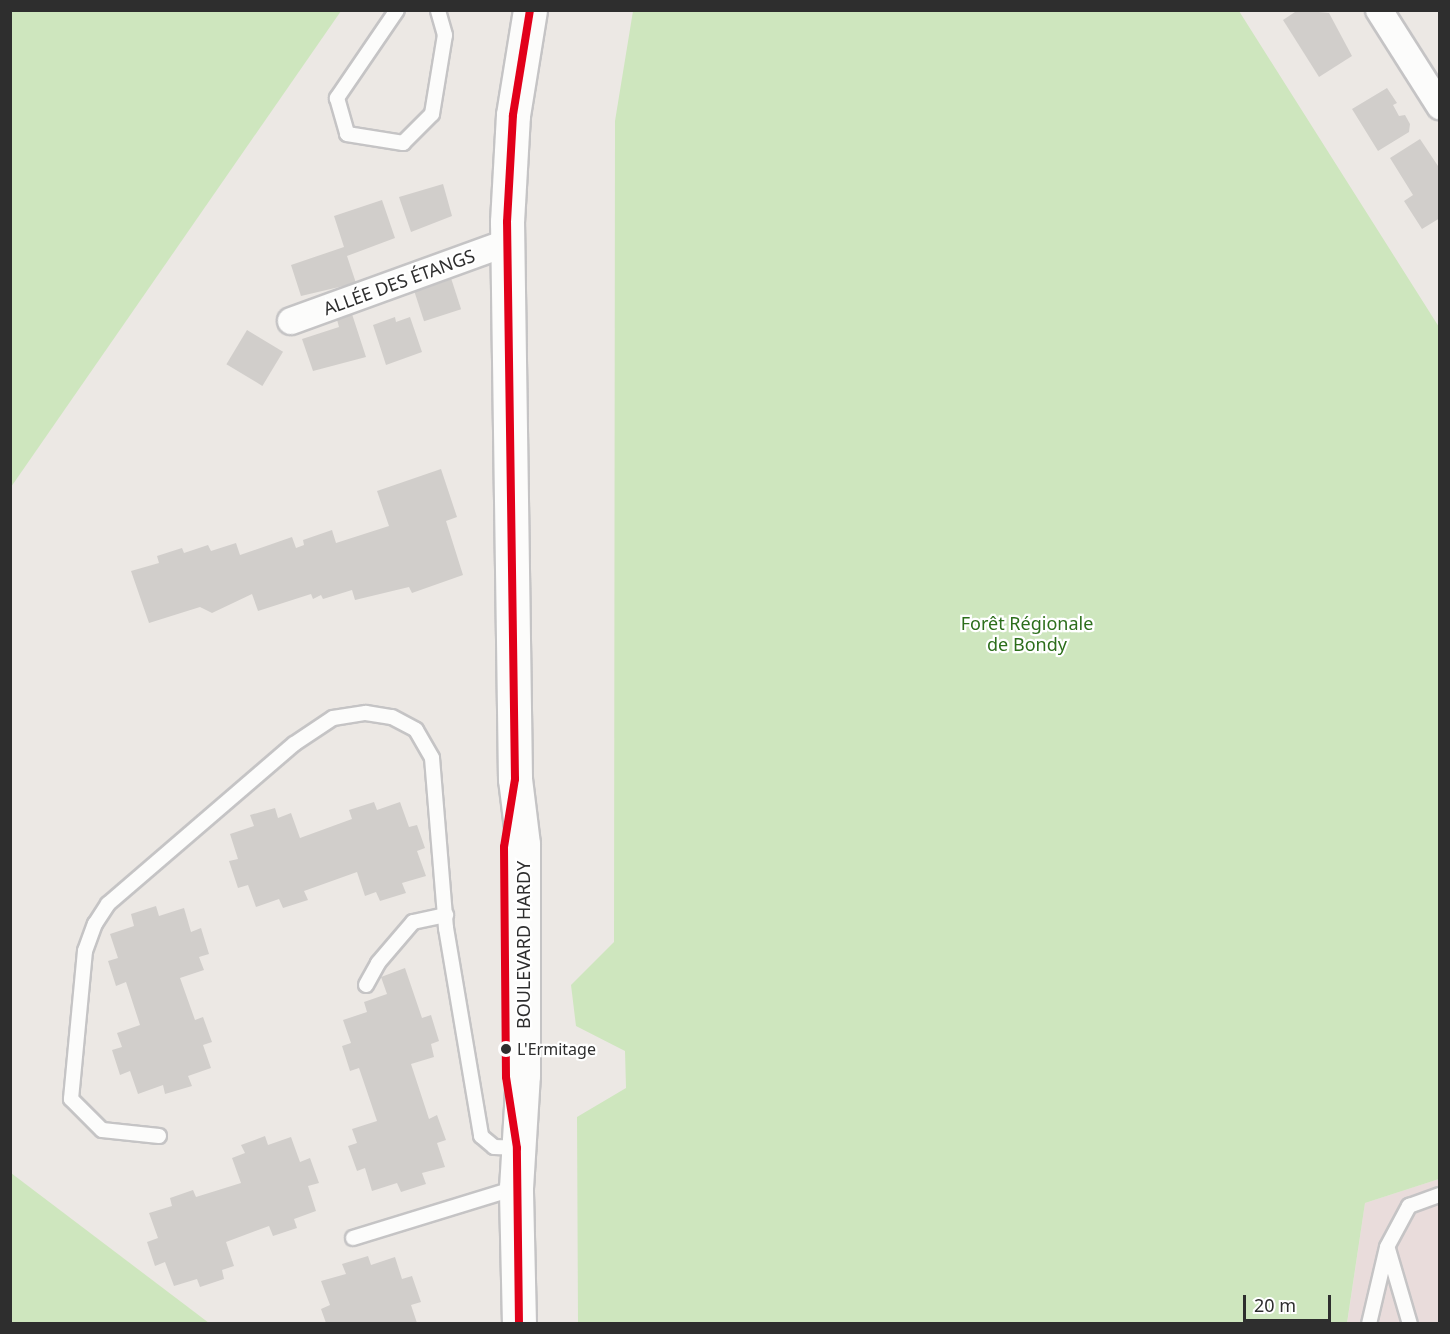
<!DOCTYPE html>
<meta charset="utf-8">
<style>
body{margin:0}
#map{position:relative;width:1450px;height:1334px;overflow:hidden;background:#ece8e4;font-family:"Noto Sans",sans-serif}
div>[style]{position:absolute}
[style*='--x']{left:calc(var(--x)*1px);top:calc(var(--y)*1px);width:calc(var(--w)*1px);rotate:calc(var(--a)*1deg)}
.medical>*{inset:0;background:#e9dcdb}
.green>*{inset:0;background:#cee6be}
.building>*{inset:0;background:#d1cecb;transform-origin:0 0}
.roads{filter:drop-shadow(2px 0 #c5c4c5) drop-shadow(-2px 0 #c5c4c5) drop-shadow(0 2px #c5c4c5) drop-shadow(0 -2px #c5c4c5)}
.service>*{height:14px;margin:-7px;padding:0 7px;transform-origin:7px;border-radius:7px;background:#fcfcfb}
.minor>*{height:26px;margin:-13px;padding:0 13px;transform-origin:13px;border-radius:13px;background:#fcfcfb}
.tertiary>*{height:33px;margin:-16.5px;padding:0 16.5px;transform-origin:16.5px;border-radius:16.5px;background:#fcfcfb}
.bus-1>*{height:8px;margin:-4px;padding:0 4px;transform-origin:4px;border-radius:4px;background:#e2001a}
.dots>*{width:16px;height:16px;translate:-50% -50%;box-sizing:border-box;border:3px solid #fff;border-radius:50%}
span{translate:-50% -50%;white-space:nowrap;text-align:center;line-height:1.15;-webkit-text-stroke:4.5px #fff;paint-order:stroke}
.bus-label{font-size:16px;color:#2e2e2e}
.left{translate:0 -50%;text-align:left}
.street-label{font-size:18px;color:#2e2e2e}
.park-label{font-size:18px;color:#2c6e1b}
.frame{position:absolute;inset:0;border:12px solid #2e2e2e;pointer-events:none}
.scale{position:absolute;left:1243px;top:1295px;width:88px;height:27px;box-sizing:border-box;border:3px solid #2e2e2e;border-top:0;padding-left:8px;font-size:18px;line-height:21px;white-space:nowrap;color:#2e2e2e;-webkit-text-stroke:4px #fff;paint-order:stroke}
</style>
<div id="map">
<div class="medical">
<div style="clip-path:polygon(1439px 1179px,1439px 1323px,1347px 1324px,1365px 1203px)"></div>
</div>
<div class="green">
<div style="clip-path:polygon(11px 10px,341px 11px,11px 487px,10px 11px)"></div>
<div style="clip-path:polygon(633px 11px,1239px 11px,1439px 327px,1439px 1179px,1365px 1203px,1347px 1323px,578px 1323px,577px 1117px,626px 1088px,625px 1051px,576px 1026px,571px 985px,614px 942px,615px 121px)"></div>
<div style="clip-path:polygon(10px 1173px,11px 1173px,209px 1323px,11px 1323px)"></div>
</div>
<div class="building">
<div style="clip-path:polygon(1298px 10px,1329px 13px,1352px 56px,1319px 77px,1283px 20px)"></div>
<div style="clip-path:polygon(1387px 88px,1397px 103px,1393px 105px,1399px 116px,1405px 115px,1410px 124px,1409px 132px,1378px 151px,1352px 109px)"></div>
<div style="clip-path:polygon(1420px 139px,1440px 169px,1440px 218px,1422px 229px,1404px 201px,1413px 195px,1390px 158px)"></div>
<div style="clip-path:polygon(443px 184px,452px 216px,411px 232px,399px 197px)"></div>
<div style="clip-path:polygon(382px 200px,395px 238px,347px 256px,356px 283px,301px 296px,291px 265px,344px 247px,334px 216px)"></div>
<div style="left:450px;top:275px;width:36px;height:39px;rotate:72deg"></div>
<div style="clip-path:polygon(351px 311px,366px 357px,313px 371px,302px 339px,339px 327px,336px 316px)"></div>
<div style="clip-path:polygon(395px 317px,396px 322px,410px 317px,422px 352px,386px 365px,373px 325px)"></div>
<div style="left:247px;top:330px;width:42px;height:40px;rotate:31deg"></div>
<div style="clip-path:polygon(441px 469px,457px 517px,446px 521px,463px 575px,412px 593px,409px 587px,355px 600px,352px 590px,323px 599px,321px 595px,313px 599px,311px 594px,258px 611px,252px 594px,212px 613px,200px 607px,149px 623px,131px 571px,159px 563px,157px 556px,182px 548px,184px 553px,208px 545px,211px 551px,236px 543px,240px 555px,292px 537px,296px 548px,304px 545px,303px 540px,332px 530px,336px 543px,389px 526px,377px 491px)"></div>
<div style="clip-path:polygon(374px 802px,377px 810px,400px 802px,409px 827px,417px 825px,425px 848px,417px 851px,426px 876px,402px 883px,406px 893px,380px 901px,376px 892px,365px 896px,357px 872px,304px 891px,308px 900px,283px 908px,279px 899px,256px 907px,248px 885px,238px 888px,229px 861px,238px 859px,230px 834px,254px 826px,250px 815px,275px 808px,278px 818px,291px 813px,300px 838px,352px 819px,349px 810px)"></div>
<div style="clip-path:polygon(156px 906px,159px 916px,184px 908px,191px 932px,201px 928px,209px 954px,199px 957px,204px 970px,180px 978px,195px 1020px,203px 1017px,212px 1042px,203px 1045px,211px 1068px,188px 1076px,192px 1086px,165px 1094px,163px 1085px,138px 1094px,130px 1071px,120px 1075px,112px 1050px,122px 1047px,117px 1033px,140px 1025px,126px 982px,116px 986px,108px 961px,118px 958px,110px 934px,134px 926px,131px 914px)"></div>
<div style="clip-path:polygon(405px 968px,422px 1018px,431px 1015px,439px 1041px,431px 1044px,434px 1057px,411px 1064px,429px 1119px,437px 1115px,446px 1140px,437px 1143px,445px 1167px,422px 1173px,426px 1184px,401px 1192px,397px 1183px,372px 1191px,365px 1168px,357px 1171px,348px 1146px,357px 1143px,352px 1129px,377px 1121px,359px 1068px,350px 1071px,342px 1046px,351px 1043px,343px 1020px,367px 1012px,364px 1002px,387px 994px,381px 977px)"></div>
<div style="clip-path:polygon(265px 1136px,268px 1145px,291px 1137px,300px 1162px,310px 1158px,319px 1183px,308px 1186px,316px 1211px,294px 1219px,297px 1228px,273px 1236px,269px 1226px,226px 1242px,234px 1266px,222px 1270px,224px 1279px,200px 1287px,197px 1279px,174px 1286px,165px 1262px,155px 1266px,147px 1242px,158px 1238px,149px 1213px,172px 1206px,170px 1198px,193px 1190px,196px 1197px,241px 1183px,232px 1158px,245px 1153px,241px 1145px)"></div>
<div style="clip-path:polygon(368px 1256px,371px 1265px,395px 1257px,402px 1279px,412px 1276px,421px 1302px,411px 1305px,417px 1323px,326px 1323px,321px 1309px,330px 1305px,321px 1281px,346px 1274px,342px 1264px)"></div>
</div>
<div class="roads">
<div class="service">
<div style="--x:397;--y:10;--w:107;--a:124.3"></div>
<div style="--x:337;--y:98;--w:37;--a:74"></div>
<div style="--x:347;--y:134;--w:57;--a:9.1"></div>
<div style="--x:403;--y:143;--w:41;--a:-45"></div>
<div style="--x:432;--y:114;--w:80;--a:-80.7"></div>
<div style="--x:445;--y:35;--w:26;--a:-106"></div>
<div style="--x:366;--y:985;--w:25;--a:-61"></div>
<div style="--x:378;--y:963;--w:54;--a:-49.5"></div>
<div style="--x:413;--y:922;--w:34;--a:-12"></div>
<div style="--x:159;--y:1136;--w:57;--a:-174"></div>
<div style="--x:102;--y:1130;--w:44;--a:-135"></div>
<div style="--x:71;--y:1099;--w:149;--a:-84.6"></div>
<div style="--x:85;--y:951;--w:29;--a:-70"></div>
<div style="--x:95;--y:924;--w:24;--a:-57"></div>
<div style="--x:108;--y:904;--w:245;--a:-40.7"></div>
<div style="--x:294;--y:744;--w:47;--a:-33.7"></div>
<div style="--x:333;--y:718;--w:33;--a:-9"></div>
<div style="--x:366;--y:713;--w:26;--a:9"></div>
<div style="--x:392;--y:717;--w:27;--a:28"></div>
<div style="--x:416;--y:730;--w:32;--a:60"></div>
<div style="--x:432;--y:758;--w:171;--a:85.3"></div>
<div style="--x:446;--y:928;--w:211;--a:80.4"></div>
<div style="--x:481;--y:1136;--w:17;--a:40"></div>
<div style="--x:494;--y:1147;--w:23;--a:2"></div>
<div style="--x:353;--y:1238;--w:170;--a:-17.1"></div>
<div style="--x:1388;--y:1249;--w:78;--a:73.7"></div>
<div style="--x:1369;--y:1324;--w:79;--a:-76.8"></div>
<div style="--x:1387;--y:1247;--w:47;--a:-61.8"></div>
<div style="--x:1409;--y:1206;--w:33;--a:-20"></div>
</div>
<div class="minor">
<div style="--x:1379;--y:10;--w:114;--a:57.6"></div>
<div style="--x:291;--y:321;--w:230;--a:-19.9"></div>
</div>
<div class="tertiary">
<div style="--x:519;--y:1324;--w:136;--a:-91.3"></div>
<div style="--x:516;--y:1188;--w:113;--a:-86.5"></div>
<div style="--x:523;--y:1075;--w:231;--a:-90"></div>
<div style="--x:523;--y:844;--w:65;--a:-97"></div>
<div style="--x:515;--y:779;--w:557;--a:-90.82"></div>
<div style="--x:507;--y:222;--w:107;--a:-86.8"></div>
<div style="--x:513;--y:115;--w:106;--a:-80.8"></div>
</div>
</div>
<div class="bus-1">
<div style="--x:519;--y:1324;--w:176;--a:-90.7"></div>
<div style="--x:517;--y:1148;--w:72;--a:-98.8"></div>
<div style="--x:506;--y:1077;--w:230;--a:-90.5"></div>
<div style="--x:504;--y:847;--w:69;--a:-80.8"></div>
<div style="--x:515;--y:779;--w:557;--a:-90.82"></div>
<div style="--x:507;--y:222;--w:107;--a:-86.8"></div>
<div style="--x:513;--y:115;--w:106;--a:-80.8"></div>
</div>
<div class="dots">
<div style="left:506px;top:1049px;background:#2e2e2e"></div>
</div>
<div class="bus-label">
<span class="left" style="left:517px;top:1049px">L'Ermitage</span>
</div>
<div class="street-label">
<span style="left:399px;top:282px;rotate:-20deg">ALLÉE DES ÉTANGS</span>
<span style="left:523px;top:945px;rotate:-90deg">BOULEVARD HARDY</span>
</div>
<div class="park-label">
<span style="left:1027px;top:634px">Forêt Régionale<br>de Bondy</span>
</div>
<div class="frame"></div>
<div class="scale">20 m</div>
</div>
